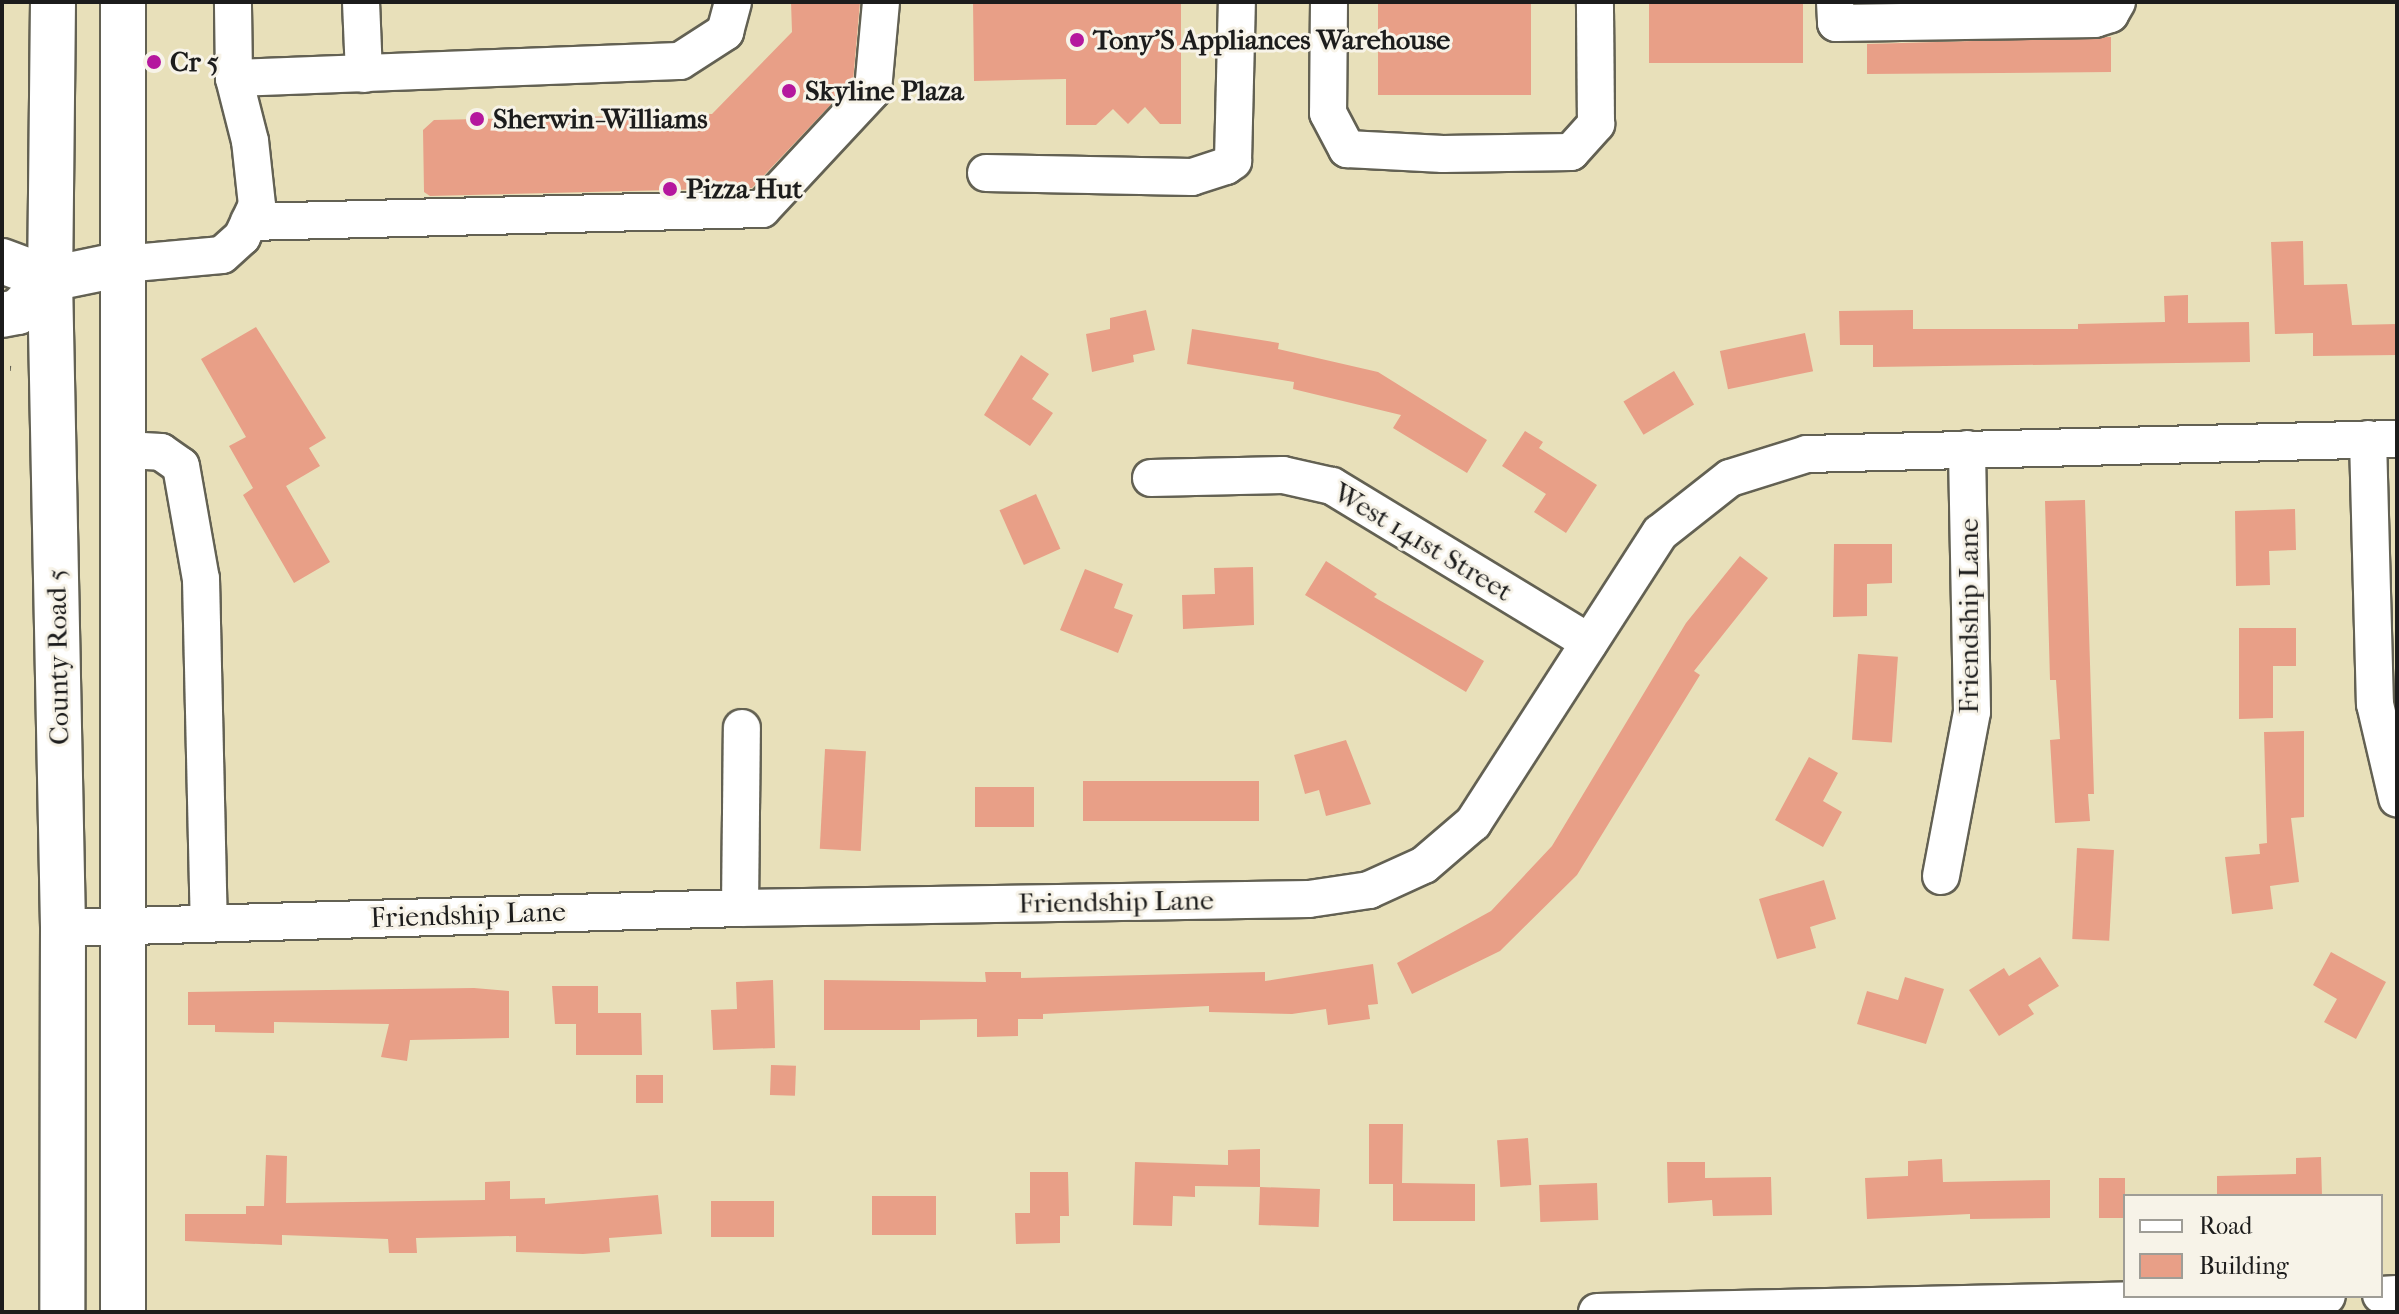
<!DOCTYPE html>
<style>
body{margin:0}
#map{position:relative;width:2399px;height:1314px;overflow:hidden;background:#e8e0ba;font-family:"IM FELL French Canon",serif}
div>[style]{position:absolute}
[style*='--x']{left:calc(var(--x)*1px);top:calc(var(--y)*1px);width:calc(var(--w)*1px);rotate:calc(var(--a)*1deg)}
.building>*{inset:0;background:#e89f87;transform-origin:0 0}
.path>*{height:5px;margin-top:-2.5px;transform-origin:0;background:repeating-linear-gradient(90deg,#636153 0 2px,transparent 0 8px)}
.roads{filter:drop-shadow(2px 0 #636153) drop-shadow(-2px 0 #636153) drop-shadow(0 2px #636153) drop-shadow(0 -2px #636153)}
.minor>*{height:36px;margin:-18px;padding:0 18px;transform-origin:18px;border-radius:18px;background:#fff}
.major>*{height:44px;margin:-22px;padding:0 22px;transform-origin:22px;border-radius:22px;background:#fff}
.dots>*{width:22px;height:22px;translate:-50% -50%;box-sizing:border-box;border:4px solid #f7f3e8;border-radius:50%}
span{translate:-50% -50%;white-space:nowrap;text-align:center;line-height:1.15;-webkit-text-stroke:6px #f7f3e8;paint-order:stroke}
.poi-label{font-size:28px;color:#1c1c1c;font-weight:700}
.left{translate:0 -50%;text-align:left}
.street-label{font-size:28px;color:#1c1c1c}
.frame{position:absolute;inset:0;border:4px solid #1c1c1c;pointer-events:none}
.legend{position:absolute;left:2123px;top:1194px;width:260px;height:104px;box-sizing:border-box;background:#f7f3e8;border:2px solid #9f9d96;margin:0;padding:10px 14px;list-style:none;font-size:24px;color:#1c1c1c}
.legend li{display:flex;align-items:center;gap:16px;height:40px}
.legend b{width:40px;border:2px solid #9f9d96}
</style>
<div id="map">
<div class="building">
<div style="clip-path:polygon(791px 2px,860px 2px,853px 81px,752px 188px,430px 196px,424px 192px,423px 130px,434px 120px,712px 114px,792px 32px)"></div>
<div style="clip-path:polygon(973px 2px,1181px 2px,1181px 124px,1160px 124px,1145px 107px,1128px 124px,1113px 109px,1096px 125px,1066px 125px,1066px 79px,974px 81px)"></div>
<div style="left:1378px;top:2px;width:153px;height:93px"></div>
<div style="left:1649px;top:2px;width:154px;height:61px"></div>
<div style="clip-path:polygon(2111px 37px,2111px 72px,1867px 74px,1867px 44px)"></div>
<div style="clip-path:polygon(2303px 241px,2304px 285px,2347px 284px,2352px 325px,2397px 324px,2397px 355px,2313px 356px,2313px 333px,2275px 334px,2271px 242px)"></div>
<div style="clip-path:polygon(2188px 295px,2188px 323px,2249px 322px,2250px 362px,1873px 367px,1873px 345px,1840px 345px,1839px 311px,1913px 310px,1913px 329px,2078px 329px,2078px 324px,2165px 322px,2164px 296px)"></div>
<div style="clip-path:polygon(1146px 310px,1155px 350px,1133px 355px,1134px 362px,1092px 372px,1086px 334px,1110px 329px,1110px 318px)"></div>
<div style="clip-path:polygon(256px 327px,326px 438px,309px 448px,320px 466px,286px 486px,330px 562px,294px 583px,243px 495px,253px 488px,229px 446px,246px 437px,201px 359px)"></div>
<div style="clip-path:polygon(1192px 329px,1279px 343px,1278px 349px,1378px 372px,1487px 440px,1467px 473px,1393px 428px,1401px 415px,1293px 389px,1294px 382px,1187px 364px)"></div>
<div style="left:1805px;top:333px;width:39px;height:87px;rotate:78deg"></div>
<div style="clip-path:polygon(1021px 355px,1049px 374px,1032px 399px,1053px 413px,1030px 446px,984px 415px)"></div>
<div style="left:1674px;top:371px;width:39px;height:59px;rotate:59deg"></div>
<div style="clip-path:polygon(1525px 431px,1543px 442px,1539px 448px,1597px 485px,1566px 533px,1534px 512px,1546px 494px,1502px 466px)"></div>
<div style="left:1036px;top:494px;width:60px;height:40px;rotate:66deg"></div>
<div style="clip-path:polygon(2085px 500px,2094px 794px,2088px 794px,2090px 821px,2055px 823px,2050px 740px,2060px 739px,2056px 680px,2050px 680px,2045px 501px)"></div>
<div style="clip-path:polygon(2295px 509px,2296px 550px,2269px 551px,2270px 585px,2236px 586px,2235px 511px)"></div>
<div style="clip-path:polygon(1834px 544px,1892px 544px,1892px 583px,1867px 584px,1867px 616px,1833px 617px)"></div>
<div style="clip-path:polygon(1740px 556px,1768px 578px,1694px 671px,1700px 675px,1577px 875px,1500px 951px,1412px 994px,1397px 963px,1491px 911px,1552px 846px,1686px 623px)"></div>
<div style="clip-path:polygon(1326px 561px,1377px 594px,1374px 597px,1484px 661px,1466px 692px,1305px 595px)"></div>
<div style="clip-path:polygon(1253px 567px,1254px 625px,1183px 629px,1182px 595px,1215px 594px,1214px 568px)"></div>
<div style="clip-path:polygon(1085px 569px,1123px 584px,1114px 608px,1133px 615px,1118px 653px,1060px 630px)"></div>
<div style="clip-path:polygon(2239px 628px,2296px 628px,2296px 666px,2273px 666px,2273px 718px,2239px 719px)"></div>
<div style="left:1858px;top:654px;width:40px;height:86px;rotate:4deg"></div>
<div style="clip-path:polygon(2304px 731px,2304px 817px,2291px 818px,2299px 882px,2270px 886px,2273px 909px,2232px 914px,2225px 857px,2260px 854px,2259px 844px,2267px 843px,2264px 732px)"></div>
<div style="clip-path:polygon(1346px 740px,1371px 804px,1326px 816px,1319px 790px,1305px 794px,1294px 755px)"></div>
<div style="left:825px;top:749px;width:41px;height:100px;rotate:3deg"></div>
<div style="clip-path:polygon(1809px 757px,1838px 773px,1823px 801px,1842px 812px,1823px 847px,1775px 820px)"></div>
<div style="left:1259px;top:781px;width:40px;height:176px;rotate:90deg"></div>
<div style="left:1034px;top:787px;width:40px;height:59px;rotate:90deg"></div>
<div style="left:2077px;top:848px;width:37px;height:91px;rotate:3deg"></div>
<div style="clip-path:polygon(1824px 880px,1836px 919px,1810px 927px,1816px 948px,1777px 959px,1759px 899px)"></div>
<div style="clip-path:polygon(2331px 952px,2386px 982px,2356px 1039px,2324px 1022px,2337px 999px,2313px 985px)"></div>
<div style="clip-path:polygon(2040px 957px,2059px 986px,2028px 1005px,2034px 1014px,1999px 1036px,1969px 990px,2004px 968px,2009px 976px)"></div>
<div style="clip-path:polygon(1373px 964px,1378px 1004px,1368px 1005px,1370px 1019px,1328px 1025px,1326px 1009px,1292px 1014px,1209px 1012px,1209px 1006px,1043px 1014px,1043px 1019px,1018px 1019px,1018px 1036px,977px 1037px,977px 1019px,920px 1020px,920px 1030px,824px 1030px,824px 980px,986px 982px,985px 972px,1021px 972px,1021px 978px,1265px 972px,1265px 981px)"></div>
<div style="clip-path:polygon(1905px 977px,1944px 989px,1926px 1044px,1857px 1024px,1867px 991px,1898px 1000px)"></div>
<div style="clip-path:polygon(773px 980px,775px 1048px,713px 1050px,711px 1010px,737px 1009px,736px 982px)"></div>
<div style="clip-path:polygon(552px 986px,598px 986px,598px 1013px,641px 1013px,642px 1055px,576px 1055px,576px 1024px,555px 1024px)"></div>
<div style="clip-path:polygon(474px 988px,509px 991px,509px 1038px,410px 1040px,407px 1061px,381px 1057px,389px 1024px,274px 1022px,274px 1033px,215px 1032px,215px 1025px,188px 1025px,188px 992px)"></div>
<div style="left:771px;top:1065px;width:25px;height:30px;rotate:2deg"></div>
<div style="left:636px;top:1075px;width:27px;height:28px"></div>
<div style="clip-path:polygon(1369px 1124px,1403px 1124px,1402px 1183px,1475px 1184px,1475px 1221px,1393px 1221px,1393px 1184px,1369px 1184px)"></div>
<div style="left:1528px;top:1138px;width:47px;height:31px;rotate:86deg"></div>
<div style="clip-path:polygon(1260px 1149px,1260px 1187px,1195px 1186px,1195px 1197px,1173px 1196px,1172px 1226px,1133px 1225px,1135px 1162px,1228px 1165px,1228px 1150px)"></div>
<div style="clip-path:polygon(266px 1155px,287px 1156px,286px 1203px,485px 1200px,485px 1182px,510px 1181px,510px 1199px,545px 1198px,545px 1204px,658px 1195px,662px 1234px,609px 1238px,610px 1252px,583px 1254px,516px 1252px,516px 1236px,416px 1238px,417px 1253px,389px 1253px,388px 1239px,282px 1235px,282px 1245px,185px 1241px,185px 1214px,246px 1214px,246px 1206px,264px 1206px)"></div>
<div style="clip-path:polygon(2321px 1157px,2322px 1196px,2217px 1196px,2217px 1176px,2296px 1174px,2296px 1158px)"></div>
<div style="clip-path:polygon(1942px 1159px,1943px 1182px,2050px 1180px,2050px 1218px,1970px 1219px,1970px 1214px,1867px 1219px,1865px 1178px,1908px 1176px,1908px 1161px)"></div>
<div style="clip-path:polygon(1667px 1162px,1705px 1162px,1705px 1178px,1771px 1177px,1772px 1215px,1713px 1216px,1712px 1200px,1668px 1203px)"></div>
<div style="clip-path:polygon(1030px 1172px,1068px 1172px,1069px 1216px,1060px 1216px,1060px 1243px,1016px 1244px,1015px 1213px,1030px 1213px)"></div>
<div style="left:2125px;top:1178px;width:40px;height:26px;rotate:90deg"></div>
<div style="left:1597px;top:1183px;width:37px;height:58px;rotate:88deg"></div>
<div style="left:1260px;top:1187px;width:60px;height:38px;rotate:2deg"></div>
<div style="left:936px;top:1196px;width:39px;height:64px;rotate:90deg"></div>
<div style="left:774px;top:1201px;width:36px;height:63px;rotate:90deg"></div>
</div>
<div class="path">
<div style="--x:2;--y:367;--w:9;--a:6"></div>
</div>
<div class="roads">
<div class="minor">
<div style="--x:361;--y:2;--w:72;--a:87.6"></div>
<div style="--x:1329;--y:2;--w:111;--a:90.5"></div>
<div style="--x:1328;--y:113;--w:41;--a:62.2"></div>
<div style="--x:1347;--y:149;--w:96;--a:3"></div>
<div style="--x:1443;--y:154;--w:128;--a:-0.9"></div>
<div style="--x:1571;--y:152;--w:38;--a:-48"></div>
<div style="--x:1596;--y:124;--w:122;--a:-90.5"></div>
<div style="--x:1835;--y:2;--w:21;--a:87"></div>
<div style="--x:1836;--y:23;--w:259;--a:-0.9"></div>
<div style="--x:2095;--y:19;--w:16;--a:-18"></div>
<div style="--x:2110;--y:14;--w:14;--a:-60"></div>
<div style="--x:234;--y:78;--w:446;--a:-2.2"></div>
<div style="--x:680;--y:61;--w:54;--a:-32.8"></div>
<div style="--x:725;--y:32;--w:31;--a:-75"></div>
<div style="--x:986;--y:173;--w:206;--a:1.1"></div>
<div style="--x:1192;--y:177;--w:36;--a:-18"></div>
<div style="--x:1226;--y:166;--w:9;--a:-36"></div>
<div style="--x:1233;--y:161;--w:159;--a:-88.6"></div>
<div style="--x:249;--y:222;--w:513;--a:-1.45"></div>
<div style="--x:762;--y:209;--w:163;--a:-47"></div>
<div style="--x:873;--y:90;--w:88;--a:-84.8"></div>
<div style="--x:123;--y:264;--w:99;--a:-5.2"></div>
<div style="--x:222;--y:255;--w:27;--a:-42"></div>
<div style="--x:242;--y:237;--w:35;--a:-65"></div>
<div style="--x:257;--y:205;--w:64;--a:-96.2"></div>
<div style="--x:250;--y:141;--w:65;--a:-104.3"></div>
<div style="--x:234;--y:78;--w:76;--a:-90.8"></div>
<div style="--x:2368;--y:439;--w:265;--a:88.5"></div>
<div style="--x:2375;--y:704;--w:97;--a:76.8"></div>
<div style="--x:125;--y:450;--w:36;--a:3"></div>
<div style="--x:161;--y:452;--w:24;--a:35"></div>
<div style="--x:181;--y:466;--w:115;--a:80"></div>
<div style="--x:201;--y:579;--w:343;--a:88.7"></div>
<div style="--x:1151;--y:478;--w:132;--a:-1.3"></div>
<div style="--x:1283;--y:475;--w:50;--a:12.7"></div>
<div style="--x:1332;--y:486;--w:301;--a:31.3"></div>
<div style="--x:1941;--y:876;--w:167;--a:-79.3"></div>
<div style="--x:1972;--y:712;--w:263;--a:-91.1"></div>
<div style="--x:740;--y:908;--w:180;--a:-89.4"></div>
<div style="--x:63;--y:928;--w:677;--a:-1.69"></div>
<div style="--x:740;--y:908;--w:569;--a:-0.91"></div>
<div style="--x:1309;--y:899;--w:61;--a:-8.5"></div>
<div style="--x:1369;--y:890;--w:60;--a:-24.4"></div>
<div style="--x:1424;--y:865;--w:65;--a:-40.6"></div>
<div style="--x:1473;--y:823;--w:345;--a:-57.2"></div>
<div style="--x:1660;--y:533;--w:89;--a:-38.2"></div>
<div style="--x:1730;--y:478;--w:81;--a:-17.3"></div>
<div style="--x:1807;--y:454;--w:590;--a:-1.46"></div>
<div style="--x:2381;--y:1295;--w:16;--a:-4"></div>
<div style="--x:1597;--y:1312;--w:730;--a:-1.26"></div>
</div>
<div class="major">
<div style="--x:53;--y:2;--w:277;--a:90.6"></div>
<div style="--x:50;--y:279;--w:649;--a:88.85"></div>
<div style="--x:63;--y:928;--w:384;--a:90.1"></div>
<div style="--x:2;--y:261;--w:51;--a:20.6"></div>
<div style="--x:50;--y:279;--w:75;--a:-11.6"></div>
<div style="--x:2;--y:315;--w:16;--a:-11"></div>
<div style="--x:18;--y:312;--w:46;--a:-45.9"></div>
<div style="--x:123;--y:1312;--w:1310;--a:-90"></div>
</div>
</div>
<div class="dots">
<div style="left:1077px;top:40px;background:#b5179e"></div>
<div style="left:154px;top:62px;background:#b5179e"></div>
<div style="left:789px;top:91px;background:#b5179e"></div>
<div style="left:477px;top:119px;background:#b5179e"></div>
<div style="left:670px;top:189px;background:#b5179e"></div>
</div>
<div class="poi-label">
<span class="left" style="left:1093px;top:40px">Tony'S Appliances Warehouse</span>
<span class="left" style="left:170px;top:62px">Cr 5</span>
<span class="left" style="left:805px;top:91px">Skyline Plaza</span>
<span class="left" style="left:493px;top:119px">Sherwin-Williams</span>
<span class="left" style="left:686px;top:189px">Pizza Hut</span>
</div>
<div class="street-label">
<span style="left:1423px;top:542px;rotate:31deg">West 141st Street</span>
<span style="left:1969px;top:616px;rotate:-90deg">Friendship Lane</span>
<span style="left:58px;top:657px;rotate:-91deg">County Road 5</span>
<span style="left:1116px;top:902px;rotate:-1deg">Friendship Lane</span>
<span style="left:468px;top:915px;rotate:-2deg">Friendship Lane</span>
</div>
<div class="frame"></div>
<ul class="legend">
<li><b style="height:10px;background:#fff"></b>Road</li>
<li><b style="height:22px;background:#e89f87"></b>Building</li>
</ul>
</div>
